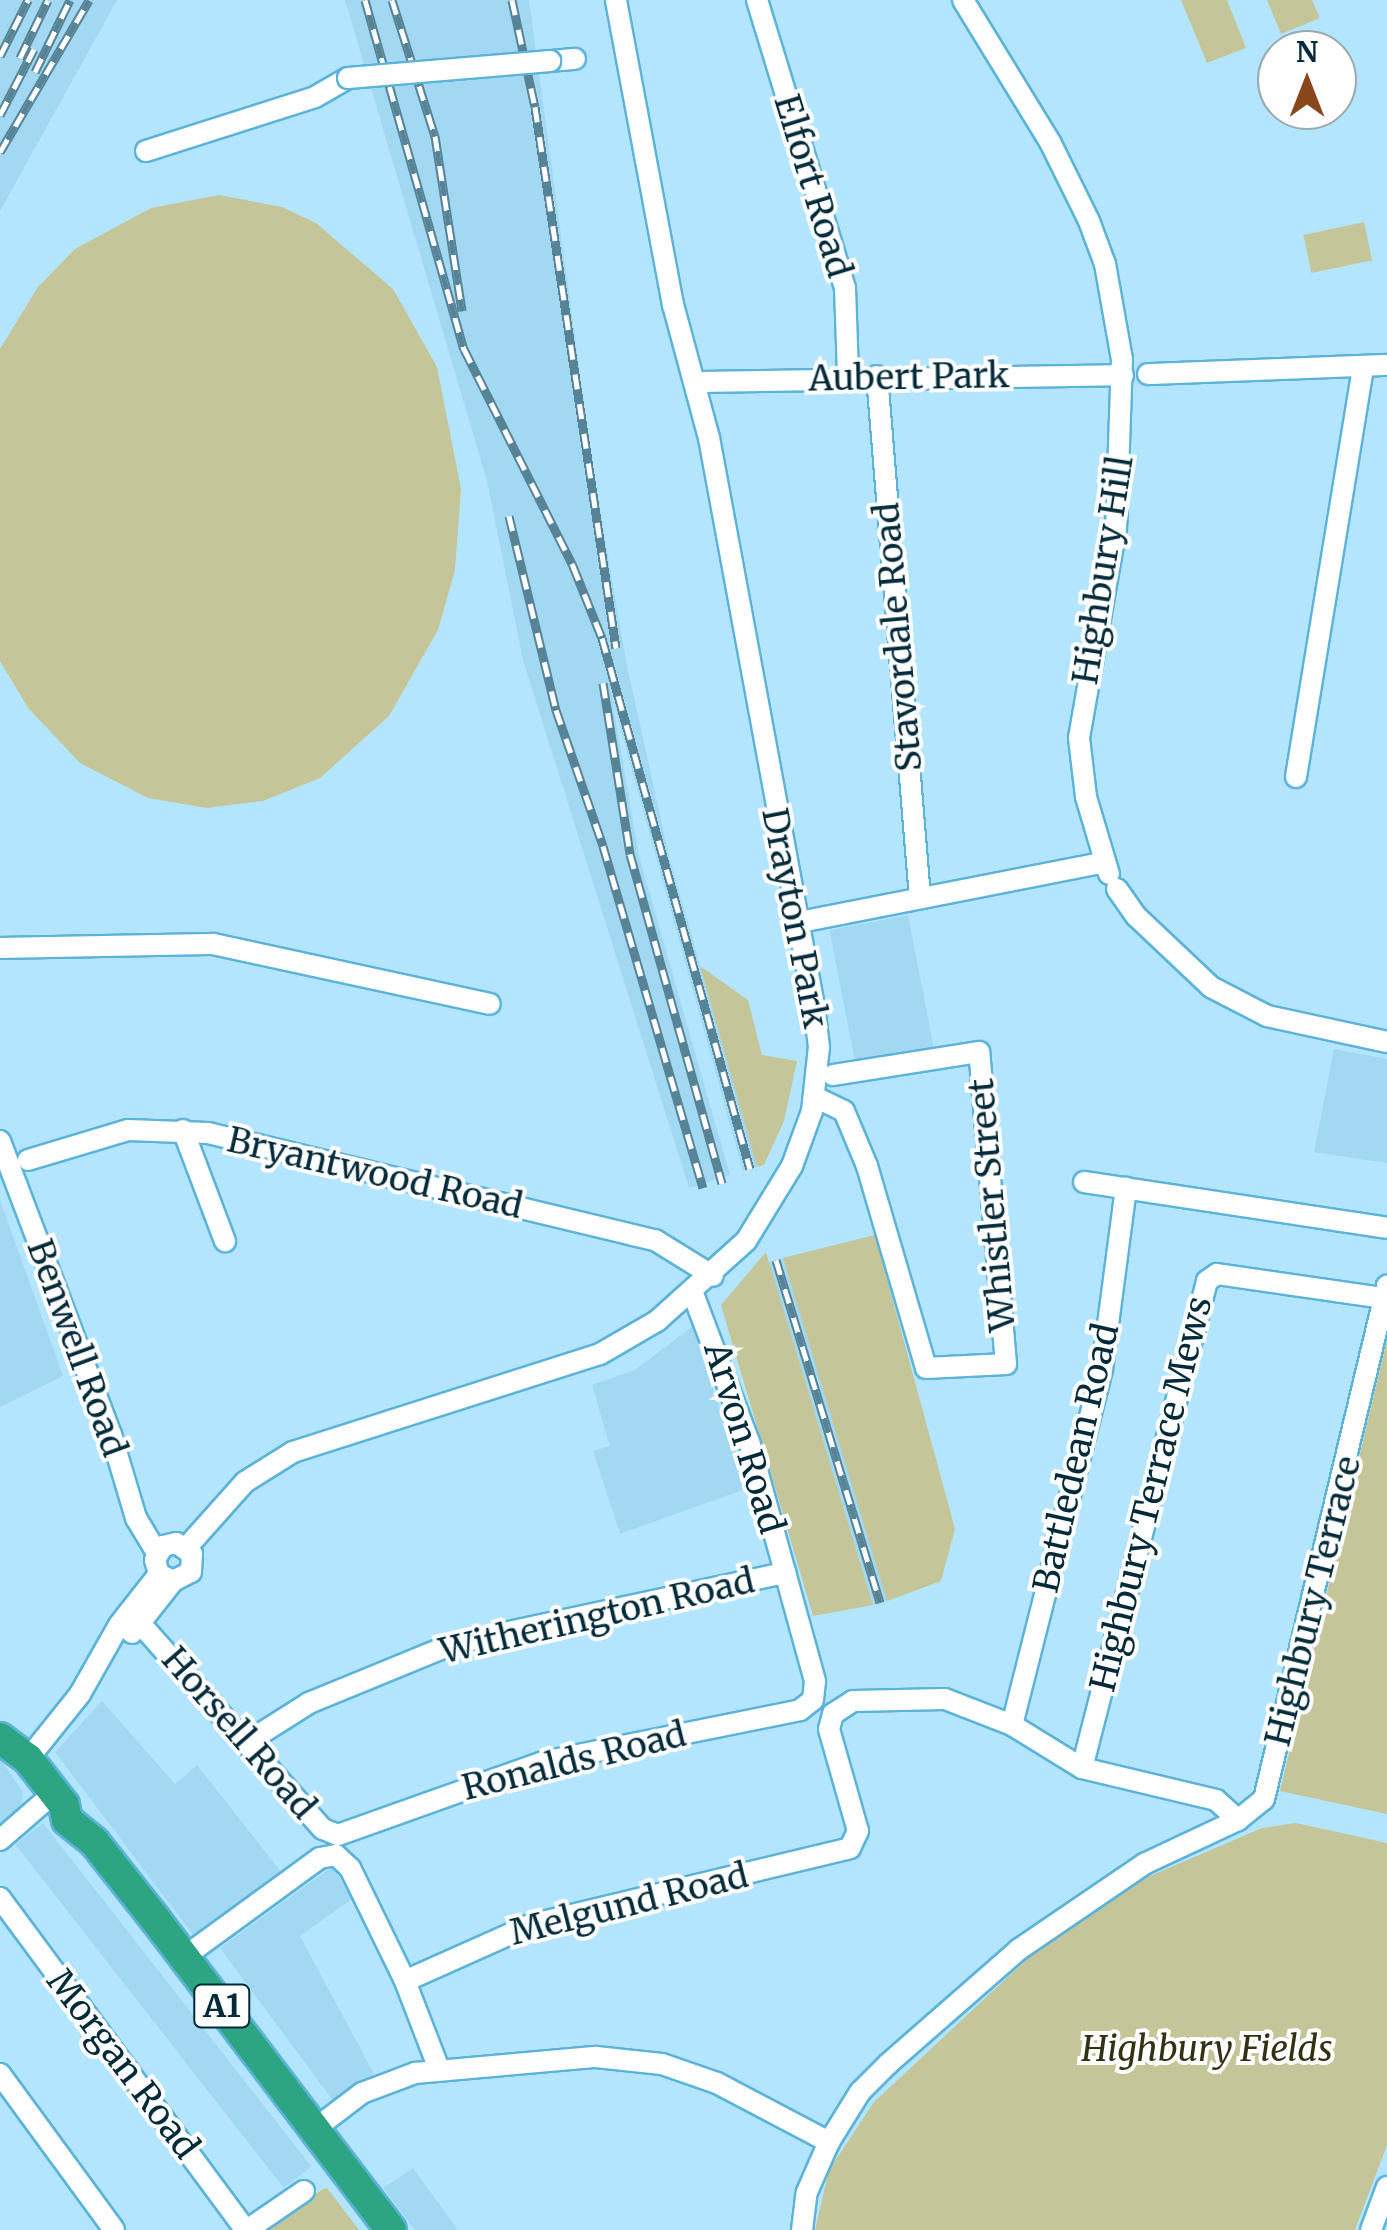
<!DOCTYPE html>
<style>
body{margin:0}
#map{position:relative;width:1387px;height:2230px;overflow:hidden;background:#b4e5fe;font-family:Merriweather,serif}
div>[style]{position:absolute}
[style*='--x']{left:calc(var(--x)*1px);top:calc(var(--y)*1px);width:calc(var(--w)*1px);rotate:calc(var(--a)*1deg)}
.built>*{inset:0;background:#a2d8f2;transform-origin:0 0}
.green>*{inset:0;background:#c4c598;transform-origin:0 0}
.roads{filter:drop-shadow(2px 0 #5cb3da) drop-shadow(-2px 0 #5cb3da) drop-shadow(0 2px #5cb3da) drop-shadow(0 -2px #5cb3da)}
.minor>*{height:20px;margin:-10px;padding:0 10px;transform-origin:10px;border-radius:10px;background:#fff}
.highway>*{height:30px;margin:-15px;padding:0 15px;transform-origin:15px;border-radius:15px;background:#2ea582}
.rail>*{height:9px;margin-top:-4.5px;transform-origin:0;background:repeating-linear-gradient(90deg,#fefefe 0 15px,#578397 0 30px);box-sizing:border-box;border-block:2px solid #578397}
.bridges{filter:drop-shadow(2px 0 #5cb3da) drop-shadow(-2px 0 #5cb3da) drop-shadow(0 2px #5cb3da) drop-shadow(0 -2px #5cb3da)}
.minor-bridge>*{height:20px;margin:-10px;padding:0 10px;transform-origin:10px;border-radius:10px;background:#fff}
span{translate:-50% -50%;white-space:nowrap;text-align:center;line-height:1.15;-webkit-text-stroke:8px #fefefe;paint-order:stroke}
.shield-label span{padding:2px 8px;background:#fefefe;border:2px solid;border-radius:8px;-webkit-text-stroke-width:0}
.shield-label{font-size:32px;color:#022a39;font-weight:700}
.street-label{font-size:35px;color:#022a39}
.park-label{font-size:35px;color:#313113;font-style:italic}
.north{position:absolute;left:1257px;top:30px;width:100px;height:100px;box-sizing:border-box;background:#fefefe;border:2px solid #99a9af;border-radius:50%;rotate:0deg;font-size:28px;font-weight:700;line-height:40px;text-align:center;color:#022a39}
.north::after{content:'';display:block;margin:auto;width:35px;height:45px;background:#8b471c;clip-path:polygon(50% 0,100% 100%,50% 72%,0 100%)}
</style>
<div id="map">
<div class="built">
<div style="clip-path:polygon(0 0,117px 0,0 211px)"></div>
<div style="clip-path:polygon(345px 0,529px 0,592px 463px,626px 661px,669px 856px,757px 1167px,743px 1171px,611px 694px,639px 856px,730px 1175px,689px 1188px,523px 660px,487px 481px)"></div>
<div style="left:908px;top:915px;width:136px;height:80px;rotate:79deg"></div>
<div style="clip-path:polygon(1334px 1049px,1387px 1059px,1387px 1163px,1314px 1152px)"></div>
<div style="clip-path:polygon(0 1200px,63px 1376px,0 1407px)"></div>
<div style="left:783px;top:1258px;width:358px;height:15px;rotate:73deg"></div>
<div style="clip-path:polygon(693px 1326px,745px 1489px,620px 1534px,593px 1451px,610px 1446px,592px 1385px,635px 1370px)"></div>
<div style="clip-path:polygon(102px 1701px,175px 1784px,197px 1765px,282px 1873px,194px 1936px,55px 1752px)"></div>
<div style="clip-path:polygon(0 1758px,23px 1792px,19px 1816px,0 1832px)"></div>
<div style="left:43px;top:1823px;width:436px;height:35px;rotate:52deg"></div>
<div style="clip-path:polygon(333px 1866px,352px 1899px,300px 1936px,374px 2074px,334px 2102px,220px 1948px)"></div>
<div style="clip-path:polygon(413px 2168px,458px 2230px,415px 2230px,383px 2188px)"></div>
</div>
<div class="green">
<div style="clip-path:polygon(1181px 0,1227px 0,1246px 48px,1207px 63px)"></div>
<div style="clip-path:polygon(1267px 0,1312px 0,1320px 18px,1281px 34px)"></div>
<div style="clip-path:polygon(219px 195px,282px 207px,316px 223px,393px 289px,437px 367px,461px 489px,455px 570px,438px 630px,389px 716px,320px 778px,263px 801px,206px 808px,148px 798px,80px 763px,28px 708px,0 661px,0 349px,38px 287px,75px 249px,151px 208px)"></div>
<div style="left:1364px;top:222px;width:39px;height:62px;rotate:78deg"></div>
<div style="clip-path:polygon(700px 966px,748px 1000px,762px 1055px,797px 1061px,784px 1121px,764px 1165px,757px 1167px)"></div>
<div style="clip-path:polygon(875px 1235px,955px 1529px,941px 1581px,887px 1601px,783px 1258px)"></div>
<div style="clip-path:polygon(766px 1252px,769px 1262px,873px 1605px,813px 1616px,721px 1305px)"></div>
<div style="clip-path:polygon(1387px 1340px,1387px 1814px,1280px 1791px)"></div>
<div style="clip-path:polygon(1296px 1823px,1387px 1843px,1387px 2145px,1355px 2230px,815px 2230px,829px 2170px,874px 2102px,1039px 1948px,1136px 1882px,1262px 1828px)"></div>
<div style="clip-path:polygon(327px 2188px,359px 2230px,264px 2230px,323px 2189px)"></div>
</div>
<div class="roads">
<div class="minor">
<div style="--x:757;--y:0;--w:301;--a:73"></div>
<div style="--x:845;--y:288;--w:88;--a:88"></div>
<div style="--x:963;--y:0;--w:167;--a:58.5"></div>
<div style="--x:1050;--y:142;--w:88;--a:63.7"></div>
<div style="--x:1089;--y:221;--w:46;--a:69.6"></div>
<div style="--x:1105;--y:264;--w:97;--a:79.9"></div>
<div style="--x:1122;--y:359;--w:169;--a:92"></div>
<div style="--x:1116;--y:528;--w:213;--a:100"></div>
<div style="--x:1079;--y:738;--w:59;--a:83.2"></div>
<div style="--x:1086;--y:797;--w:80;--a:73.4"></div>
<div style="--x:550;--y:61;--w:25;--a:-5"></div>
<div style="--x:146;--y:151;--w:177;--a:-17.7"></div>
<div style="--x:315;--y:97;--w:38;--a:-30"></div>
<div style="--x:1148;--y:374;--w:239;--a:-2.2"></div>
<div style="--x:877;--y:376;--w:524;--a:85.29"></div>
<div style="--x:695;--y:382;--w:428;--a:-0.9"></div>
<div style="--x:1296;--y:777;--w:416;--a:-80.7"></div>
<div style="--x:1117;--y:889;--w:33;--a:55"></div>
<div style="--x:1136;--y:916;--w:103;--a:43.4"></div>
<div style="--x:1211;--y:987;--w:63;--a:27.4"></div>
<div style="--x:1267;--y:1016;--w:123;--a:12.2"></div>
<div style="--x:795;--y:923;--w:316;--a:-11.1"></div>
<div style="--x:0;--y:948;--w:213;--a:-1.1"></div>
<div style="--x:213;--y:944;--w:283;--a:12.2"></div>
<div style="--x:815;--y:1097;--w:32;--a:26"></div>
<div style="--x:844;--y:1111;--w:60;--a:67.3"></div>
<div style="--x:867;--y:1166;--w:210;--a:73.7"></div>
<div style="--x:926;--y:1368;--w:80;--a:-2.9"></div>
<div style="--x:1006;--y:1364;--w:313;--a:-94.9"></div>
<div style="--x:979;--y:1052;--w:148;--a:171"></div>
<div style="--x:183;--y:1130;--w:119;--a:69.3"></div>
<div style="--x:0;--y:1141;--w:313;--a:69.3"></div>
<div style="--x:111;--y:1434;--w:88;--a:73.4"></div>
<div style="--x:136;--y:1518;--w:41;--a:59"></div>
<div style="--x:28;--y:1160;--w:104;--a:-16.7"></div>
<div style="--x:128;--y:1130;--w:80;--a:2.1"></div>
<div style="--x:208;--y:1133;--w:460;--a:13.5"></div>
<div style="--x:655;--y:1240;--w:68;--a:31.8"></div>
<div style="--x:1084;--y:1182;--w:306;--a:8.6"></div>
<div style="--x:187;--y:1547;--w:87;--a:-48.3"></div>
<div style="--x:245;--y:1482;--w:57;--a:-32"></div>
<div style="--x:293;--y:1452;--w:322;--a:-17.7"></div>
<div style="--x:600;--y:1354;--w:66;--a:-30.1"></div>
<div style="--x:657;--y:1321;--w:120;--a:-42"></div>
<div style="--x:746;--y:1241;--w:88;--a:-58.5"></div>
<div style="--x:792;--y:1166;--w:59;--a:-70"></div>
<div style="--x:812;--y:1111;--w:64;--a:-83.8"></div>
<div style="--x:819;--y:1047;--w:41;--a:-97"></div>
<div style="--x:814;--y:1006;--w:578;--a:-100.47"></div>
<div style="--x:709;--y:438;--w:138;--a:-105.1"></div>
<div style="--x:673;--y:305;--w:310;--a:-100.6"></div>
<div style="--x:130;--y:1612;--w:290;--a:48.4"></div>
<div style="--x:323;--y:1829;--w:16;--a:22"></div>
<div style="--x:338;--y:1835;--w:218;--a:-19.6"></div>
<div style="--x:543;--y:1762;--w:262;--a:-11.4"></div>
<div style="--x:800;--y:1710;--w:16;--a:-38"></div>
<div style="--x:813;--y:1700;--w:19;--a:-84"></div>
<div style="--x:815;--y:1681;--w:248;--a:-105.4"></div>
<div style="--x:749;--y:1442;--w:158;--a:-110.7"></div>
<div style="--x:132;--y:1633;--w:66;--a:-51.7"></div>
<div style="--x:173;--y:1581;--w:20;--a:-27"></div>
<div style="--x:191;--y:1572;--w:18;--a:-87"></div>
<div style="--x:192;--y:1554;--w:19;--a:-145"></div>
<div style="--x:176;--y:1543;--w:13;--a:167"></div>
<div style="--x:163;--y:1546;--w:16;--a:120"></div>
<div style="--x:155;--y:1560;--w:15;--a:74"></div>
<div style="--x:159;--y:1574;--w:16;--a:27"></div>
<div style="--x:1012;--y:1725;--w:366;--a:-75.8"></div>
<div style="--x:1102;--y:1370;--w:184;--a:-82.5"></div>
<div style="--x:249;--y:1741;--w:71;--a:-32.3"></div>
<div style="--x:309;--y:1703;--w:156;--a:-22.3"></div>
<div style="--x:453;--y:1644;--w:340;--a:-12.1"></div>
<div style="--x:28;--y:1759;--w:83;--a:-51.3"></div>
<div style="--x:80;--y:1694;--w:79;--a:-60.5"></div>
<div style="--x:119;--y:1625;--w:65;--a:-51.9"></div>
<div style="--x:1082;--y:1768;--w:503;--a:-75.6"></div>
<div style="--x:1207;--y:1281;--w:12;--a:-35"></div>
<div style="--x:1217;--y:1274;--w:169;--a:8.2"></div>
<div style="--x:0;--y:1840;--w:72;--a:-41"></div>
<div style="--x:336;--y:1855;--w:19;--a:43"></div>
<div style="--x:350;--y:1868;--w:126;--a:64"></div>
<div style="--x:405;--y:1981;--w:94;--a:68.9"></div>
<div style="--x:0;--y:1898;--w:413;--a:53.5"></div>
<div style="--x:184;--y:1957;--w:168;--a:-36.1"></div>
<div style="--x:320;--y:1858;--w:16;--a:-11"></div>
<div style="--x:405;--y:1981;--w:137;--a:-24.1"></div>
<div style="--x:530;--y:1925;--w:329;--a:-13.5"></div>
<div style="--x:850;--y:1848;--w:19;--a:-65"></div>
<div style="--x:858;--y:1831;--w:106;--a:-105.9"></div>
<div style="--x:829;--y:1729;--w:16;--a:-75"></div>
<div style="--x:833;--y:1714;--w:24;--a:-33"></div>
<div style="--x:853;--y:1701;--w:92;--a:-1.2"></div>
<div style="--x:945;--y:1699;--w:72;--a:21.2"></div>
<div style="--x:1012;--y:1725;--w:82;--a:31.6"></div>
<div style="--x:1082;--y:1768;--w:138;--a:13.4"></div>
<div style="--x:1216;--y:1800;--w:30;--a:42"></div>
<div style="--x:0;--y:2074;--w:193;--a:53.8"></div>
<div style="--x:316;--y:2128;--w:58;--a:-37.3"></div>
<div style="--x:362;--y:2093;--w:57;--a:-20.7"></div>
<div style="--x:415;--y:2073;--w:182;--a:-5.1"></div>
<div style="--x:596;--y:2057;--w:66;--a:6.1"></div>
<div style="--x:662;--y:2064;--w:58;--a:19.1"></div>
<div style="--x:717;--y:2083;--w:127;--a:27.8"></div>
<div style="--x:247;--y:2230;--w:69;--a:-34.4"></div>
<div style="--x:802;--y:2230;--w:38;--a:-83"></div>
<div style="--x:807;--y:2192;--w:55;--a:-66.3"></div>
<div style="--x:829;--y:2142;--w:59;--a:-58.2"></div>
<div style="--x:860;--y:2092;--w:40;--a:-45"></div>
<div style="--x:888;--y:2064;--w:173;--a:-41.2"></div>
<div style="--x:1018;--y:1950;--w:153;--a:-34.3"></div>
<div style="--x:1144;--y:1864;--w:104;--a:-25.1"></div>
<div style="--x:1238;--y:1820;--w:33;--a:-39"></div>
<div style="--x:1264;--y:1799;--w:528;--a:-76.52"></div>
<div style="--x:1371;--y:2230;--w:46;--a:-69.6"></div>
</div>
<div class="highway">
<div style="--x:0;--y:1738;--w:35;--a:37"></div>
<div style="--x:28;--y:1759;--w:58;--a:52"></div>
<div style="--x:64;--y:1805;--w:15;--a:79"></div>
<div style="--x:67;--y:1820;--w:36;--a:39"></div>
<div style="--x:95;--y:1843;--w:97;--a:51.7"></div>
<div style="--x:155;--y:1919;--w:390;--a:52.8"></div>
</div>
</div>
<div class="rail">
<div style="--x:365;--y:0;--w:363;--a:74.2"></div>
<div style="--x:464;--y:349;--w:243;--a:63.3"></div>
<div style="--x:573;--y:566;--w:78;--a:68.1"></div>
<div style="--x:602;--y:638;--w:551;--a:74.43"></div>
<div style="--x:392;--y:0;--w:143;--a:72.5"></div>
<div style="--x:435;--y:136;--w:177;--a:81.2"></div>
<div style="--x:512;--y:0;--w:109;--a:77.9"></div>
<div style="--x:535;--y:107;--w:547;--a:81.48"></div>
<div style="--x:0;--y:56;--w:63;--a:-63.4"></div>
<div style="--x:20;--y:58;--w:64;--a:-64.2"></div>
<div style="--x:35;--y:72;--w:80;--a:-64.1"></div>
<div style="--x:0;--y:115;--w:74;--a:-62.7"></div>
<div style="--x:0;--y:152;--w:176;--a:-59.6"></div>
<div style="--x:509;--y:516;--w:200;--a:76.4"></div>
<div style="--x:556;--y:710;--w:144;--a:70.9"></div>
<div style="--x:603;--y:846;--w:356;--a:73.7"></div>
<div style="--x:603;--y:683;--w:173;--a:81"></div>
<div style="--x:630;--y:854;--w:342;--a:74.4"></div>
<div style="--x:776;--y:1260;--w:358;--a:73.1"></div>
</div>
<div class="bridges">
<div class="minor-bridge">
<div style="--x:348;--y:78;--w:203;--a:-4.8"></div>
</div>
</div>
<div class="shield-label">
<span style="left:222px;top:2006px">A1</span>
</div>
<div class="street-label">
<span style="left:813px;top:186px;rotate:73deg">Elfort Road</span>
<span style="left:909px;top:377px;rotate:-1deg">Aubert Park</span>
<span style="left:1103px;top:570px;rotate:-81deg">Highbury Hill</span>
<span style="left:898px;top:637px;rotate:-95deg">Stavordale Road</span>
<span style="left:795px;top:918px;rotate:79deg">Drayton Park</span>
<span style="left:375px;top:1173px;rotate:13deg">Bryantwood Road</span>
<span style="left:992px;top:1205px;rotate:-95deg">Whistler Street</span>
<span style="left:77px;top:1348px;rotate:70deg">Benwell Road</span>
<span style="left:744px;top:1438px;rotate:73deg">Arvon Road</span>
<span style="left:1076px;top:1458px;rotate:-77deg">Battledean Road</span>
<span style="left:1151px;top:1494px;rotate:-76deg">Highbury Terrace Mews</span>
<span style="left:1313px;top:1601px;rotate:-76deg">Highbury Terrace</span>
<span style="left:597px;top:1616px;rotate:-13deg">Witherington Road</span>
<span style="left:239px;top:1733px;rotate:49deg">Horsell Road</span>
<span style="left:574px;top:1761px;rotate:-14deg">Ronalds Road</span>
<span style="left:629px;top:1904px;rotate:-14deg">Melgund Road</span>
<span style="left:123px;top:2064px;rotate:53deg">Morgan Road</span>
</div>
<div class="park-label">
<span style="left:1207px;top:2049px">Highbury Fields</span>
</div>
<div class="north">N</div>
</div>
